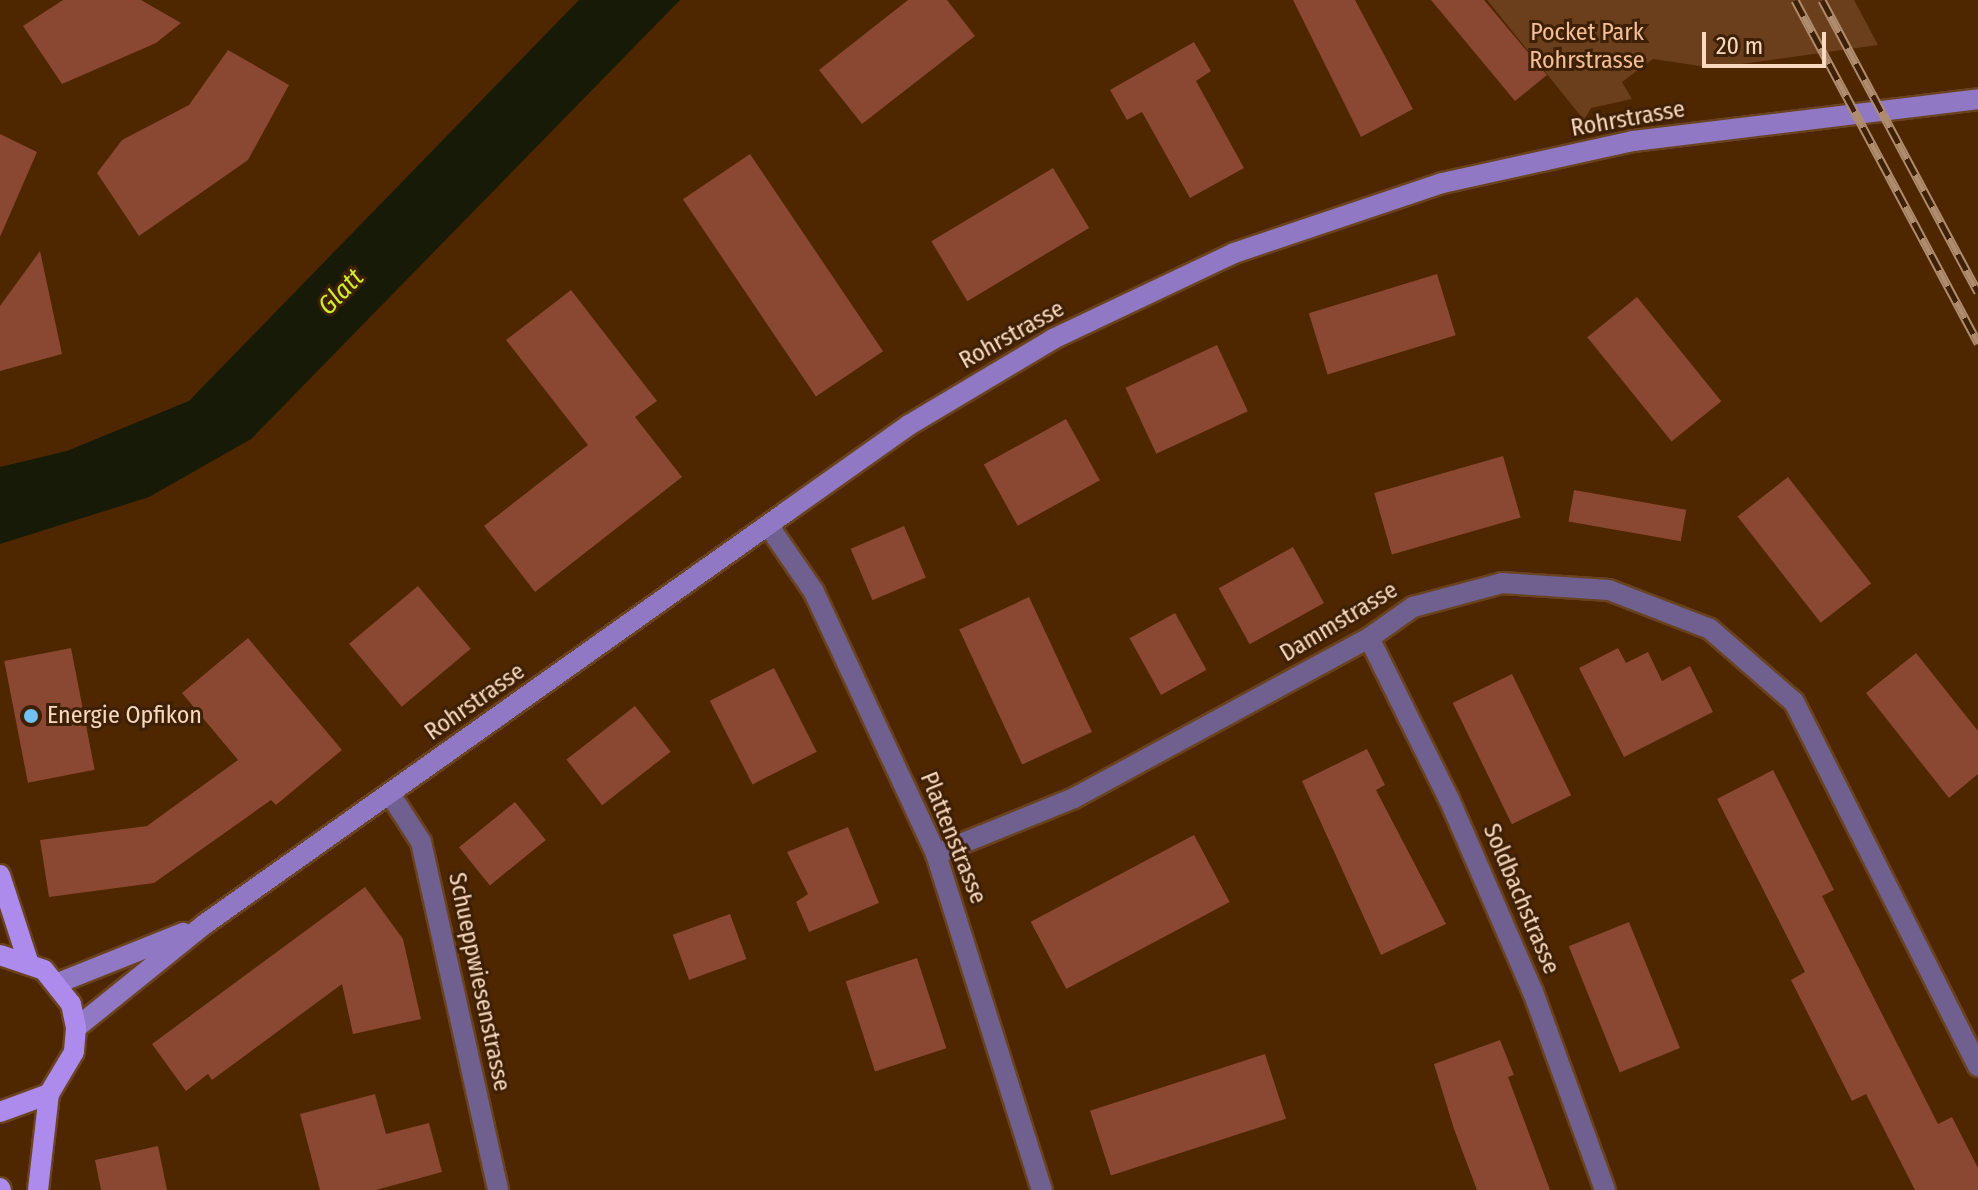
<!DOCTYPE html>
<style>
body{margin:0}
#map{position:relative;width:1978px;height:1190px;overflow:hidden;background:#4e2600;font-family:"Fira Sans Condensed",sans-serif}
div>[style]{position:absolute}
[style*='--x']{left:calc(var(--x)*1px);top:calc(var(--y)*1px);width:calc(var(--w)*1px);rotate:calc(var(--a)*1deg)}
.green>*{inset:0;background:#6b3f1b}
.water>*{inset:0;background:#161a07}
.building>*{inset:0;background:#8a4732;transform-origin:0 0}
.roads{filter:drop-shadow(2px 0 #69421f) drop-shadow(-2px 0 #69421f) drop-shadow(0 2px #69421f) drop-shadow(0 -2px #69421f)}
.minor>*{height:20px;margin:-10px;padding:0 10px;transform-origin:10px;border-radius:10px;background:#6f6090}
.secondary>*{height:20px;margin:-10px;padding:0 10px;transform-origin:10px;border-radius:10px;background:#9178c5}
.primary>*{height:20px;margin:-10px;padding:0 10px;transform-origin:10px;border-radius:10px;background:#ac8bed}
.rail>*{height:9px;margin-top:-4.5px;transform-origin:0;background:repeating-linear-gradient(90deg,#3d2006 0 18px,#b08c6e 0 36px);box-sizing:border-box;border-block:2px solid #b08c6e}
.dots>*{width:22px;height:22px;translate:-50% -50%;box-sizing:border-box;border:4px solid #3d2006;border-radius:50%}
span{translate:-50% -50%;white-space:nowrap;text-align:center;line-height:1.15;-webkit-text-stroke:6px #3d2006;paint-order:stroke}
.park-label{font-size:24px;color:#f4bf98}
.street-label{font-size:24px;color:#f9d8c0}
.poi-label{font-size:24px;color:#f9d8c0}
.left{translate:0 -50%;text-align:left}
.water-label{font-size:26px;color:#d1ec29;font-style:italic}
.scale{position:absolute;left:1702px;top:32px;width:124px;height:36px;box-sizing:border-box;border:4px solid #f9d8c0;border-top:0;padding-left:10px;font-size:24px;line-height:28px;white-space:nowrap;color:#f9d8c0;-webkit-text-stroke:6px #3d2006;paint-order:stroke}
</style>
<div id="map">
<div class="green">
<div style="clip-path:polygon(1487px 0,1854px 0,1878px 45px,1713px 68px,1653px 59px,1622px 82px,1632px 99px,1591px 108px,1584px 120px)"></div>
</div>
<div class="water">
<div style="clip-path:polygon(579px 0,680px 0,251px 439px,149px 497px,0 544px,0 467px,67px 451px,189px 401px)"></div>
</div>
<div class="building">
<div style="clip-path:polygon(63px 0,141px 0,181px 23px,156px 43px,62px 84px,23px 26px)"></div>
<div style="clip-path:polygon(908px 0,947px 0,975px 36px,862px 124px,819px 70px)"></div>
<div style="clip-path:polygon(1293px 0,1355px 0,1413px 109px,1361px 137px)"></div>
<div style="clip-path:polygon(1431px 0,1484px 0,1547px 75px,1515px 101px)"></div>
<div style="clip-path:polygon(1194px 42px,1211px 71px,1196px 81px,1244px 168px,1190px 198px,1142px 112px,1127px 120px,1110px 90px)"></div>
<div style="clip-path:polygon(228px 50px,289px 85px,248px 160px,139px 236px,97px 173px,122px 140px,189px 105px)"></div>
<div style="clip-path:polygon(0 134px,37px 152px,0 237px)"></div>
<div style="left:750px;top:154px;width:238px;height:81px;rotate:56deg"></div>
<div style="left:1053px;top:168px;width:70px;height:142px;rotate:59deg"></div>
<div style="clip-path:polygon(40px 251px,62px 354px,0 371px,0 306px)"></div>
<div style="left:1437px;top:274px;width:64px;height:134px;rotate:73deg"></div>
<div style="clip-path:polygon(571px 290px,657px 401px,635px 417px,682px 477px,535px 592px,484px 526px,588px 445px,506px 340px)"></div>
<div style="left:1637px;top:297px;width:134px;height:64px;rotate:51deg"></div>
<div style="left:1217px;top:345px;width:73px;height:101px;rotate:65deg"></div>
<div style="left:1066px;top:419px;width:70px;height:94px;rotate:61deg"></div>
<div style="left:1503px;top:456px;width:64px;height:134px;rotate:74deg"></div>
<div style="left:1788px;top:477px;width:135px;height:64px;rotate:52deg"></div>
<div style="left:1574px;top:490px;width:114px;height:32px;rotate:10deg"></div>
<div style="left:904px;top:526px;width:56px;height:58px;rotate:67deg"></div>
<div style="left:1293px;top:547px;width:64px;height:85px;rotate:61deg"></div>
<div style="left:418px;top:586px;width:82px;height:90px;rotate:50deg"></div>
<div style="left:1029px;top:597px;width:149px;height:77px;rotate:65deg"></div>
<div style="left:1175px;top:613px;width:65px;height:52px;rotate:61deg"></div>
<div style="clip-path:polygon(248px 638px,342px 750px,276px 805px,271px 800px,154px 883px,49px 897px,40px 840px,147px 826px,238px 760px,182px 693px)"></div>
<div style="left:71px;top:648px;width:124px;height:68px;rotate:79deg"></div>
<div style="clip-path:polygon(1618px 648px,1626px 663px,1648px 652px,1662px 681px,1690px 666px,1713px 712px,1624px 757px,1579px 668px)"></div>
<div style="clip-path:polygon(1916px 653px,1978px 731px,1978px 774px,1949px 798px,1866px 693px)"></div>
<div style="left:774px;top:668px;width:94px;height:72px;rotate:63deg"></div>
<div style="left:1512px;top:674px;width:135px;height:66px;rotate:64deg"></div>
<div style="left:635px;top:706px;width:58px;height:87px;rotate:52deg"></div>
<div style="clip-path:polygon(1367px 749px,1385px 785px,1376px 790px,1446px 924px,1381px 955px,1302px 781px)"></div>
<div style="clip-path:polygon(1773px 770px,1834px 890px,1822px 896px,1938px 1124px,1952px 1117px,1978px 1168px,1978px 1190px,1915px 1190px,1866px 1094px,1852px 1101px,1791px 980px,1805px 972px,1717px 799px)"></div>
<div style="left:515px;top:802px;width:49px;height:72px;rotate:51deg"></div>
<div style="clip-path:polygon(848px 827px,879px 903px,809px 932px,796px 902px,808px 894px,787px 852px)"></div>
<div style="left:1194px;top:835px;width:76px;height:185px;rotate:62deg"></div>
<div style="clip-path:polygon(365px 887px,403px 939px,421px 1019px,353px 1034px,342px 984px,212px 1080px,208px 1074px,186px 1091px,152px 1044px)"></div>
<div style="left:730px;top:914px;width:48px;height:61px;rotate:70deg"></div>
<div style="left:1629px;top:922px;width:136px;height:65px;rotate:68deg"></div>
<div style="left:917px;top:958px;width:95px;height:75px;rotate:72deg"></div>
<div style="clip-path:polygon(1500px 1040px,1514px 1075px,1508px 1077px,1550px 1190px,1477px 1190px,1454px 1129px,1434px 1064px)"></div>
<div style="left:1265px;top:1054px;width:68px;height:184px;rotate:72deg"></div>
<div style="clip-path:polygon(375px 1094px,386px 1134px,429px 1123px,442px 1172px,376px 1190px,320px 1190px,300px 1114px)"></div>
<div style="clip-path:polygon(158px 1146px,167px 1190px,101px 1190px,95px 1160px)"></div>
</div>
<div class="roads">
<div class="minor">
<div style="--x:768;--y:525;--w:81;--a:55.5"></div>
<div style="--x:814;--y:592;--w:289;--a:65"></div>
<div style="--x:936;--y:854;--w:352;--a:72.5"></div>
<div style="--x:1369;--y:638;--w:180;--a:63.6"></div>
<div style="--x:1449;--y:799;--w:210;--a:66.5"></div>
<div style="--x:1533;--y:992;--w:211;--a:70"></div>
<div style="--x:390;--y:794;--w:57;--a:57.1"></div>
<div style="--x:421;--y:842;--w:356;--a:77.5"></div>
<div style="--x:936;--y:854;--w:149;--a:-22.1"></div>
<div style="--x:1074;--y:798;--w:336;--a:-28.5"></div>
<div style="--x:1369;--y:638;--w:54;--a:-35.2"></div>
<div style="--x:1413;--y:607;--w:92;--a:-15.1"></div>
<div style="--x:1502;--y:583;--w:107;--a:3.7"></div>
<div style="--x:1609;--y:590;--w:108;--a:21.1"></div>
<div style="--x:1710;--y:629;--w:111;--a:41"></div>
<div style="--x:1794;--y:702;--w:408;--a:63.2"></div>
</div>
<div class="secondary">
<div style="--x:58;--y:983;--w:135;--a:-21.8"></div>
<div style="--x:76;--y:1028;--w:166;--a:-38.9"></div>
<div style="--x:205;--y:924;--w:716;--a:-35.33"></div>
<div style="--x:789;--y:510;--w:147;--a:-35.3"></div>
<div style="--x:909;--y:425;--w:168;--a:-30.8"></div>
<div style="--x:1053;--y:339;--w:200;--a:-25.4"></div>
<div style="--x:1234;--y:253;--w:219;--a:-18.6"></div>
<div style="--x:1442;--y:183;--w:196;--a:-12.4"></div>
<div style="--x:1633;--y:141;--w:348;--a:-6.9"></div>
</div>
<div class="primary">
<div style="--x:0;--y:875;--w:90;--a:72"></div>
<div style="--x:0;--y:955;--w:46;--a:18.8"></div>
<div style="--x:44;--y:970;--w:43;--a:51.5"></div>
<div style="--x:71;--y:1004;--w:25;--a:78"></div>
<div style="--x:76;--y:1028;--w:24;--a:95"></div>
<div style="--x:74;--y:1052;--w:49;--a:120.8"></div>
<div style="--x:49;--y:1094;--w:52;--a:159.8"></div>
<div style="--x:0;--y:1188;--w:2;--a:63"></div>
<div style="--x:38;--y:1190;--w:97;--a:-83.5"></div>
</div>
</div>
<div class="rail">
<div style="--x:1795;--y:0;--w:389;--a:61.9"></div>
<div style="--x:1822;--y:0;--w:331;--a:61.9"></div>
</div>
<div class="dots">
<div style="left:31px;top:716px;background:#70c1f4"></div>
</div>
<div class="park-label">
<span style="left:1587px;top:47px">Pocket Park<br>Rohrstrasse</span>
</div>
<div class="street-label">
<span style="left:1628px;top:119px;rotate:-10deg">Rohrstrasse</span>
<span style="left:1012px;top:335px;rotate:-29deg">Rohrstrasse</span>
<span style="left:1339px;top:622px;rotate:-31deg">Dammstrasse</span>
<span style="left:475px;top:702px;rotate:-35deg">Rohrstrasse</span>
<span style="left:953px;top:838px;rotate:68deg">Plattenstrasse</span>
<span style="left:1521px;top:899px;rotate:67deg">Soldbachstrasse</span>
<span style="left:479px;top:982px;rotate:78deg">Schueppwiesenstrasse</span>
</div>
<div class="poi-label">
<span class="left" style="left:47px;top:716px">Energie Opfikon</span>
</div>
<div class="water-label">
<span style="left:341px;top:292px;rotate:-46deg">Glatt</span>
</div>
<div class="scale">20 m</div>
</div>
